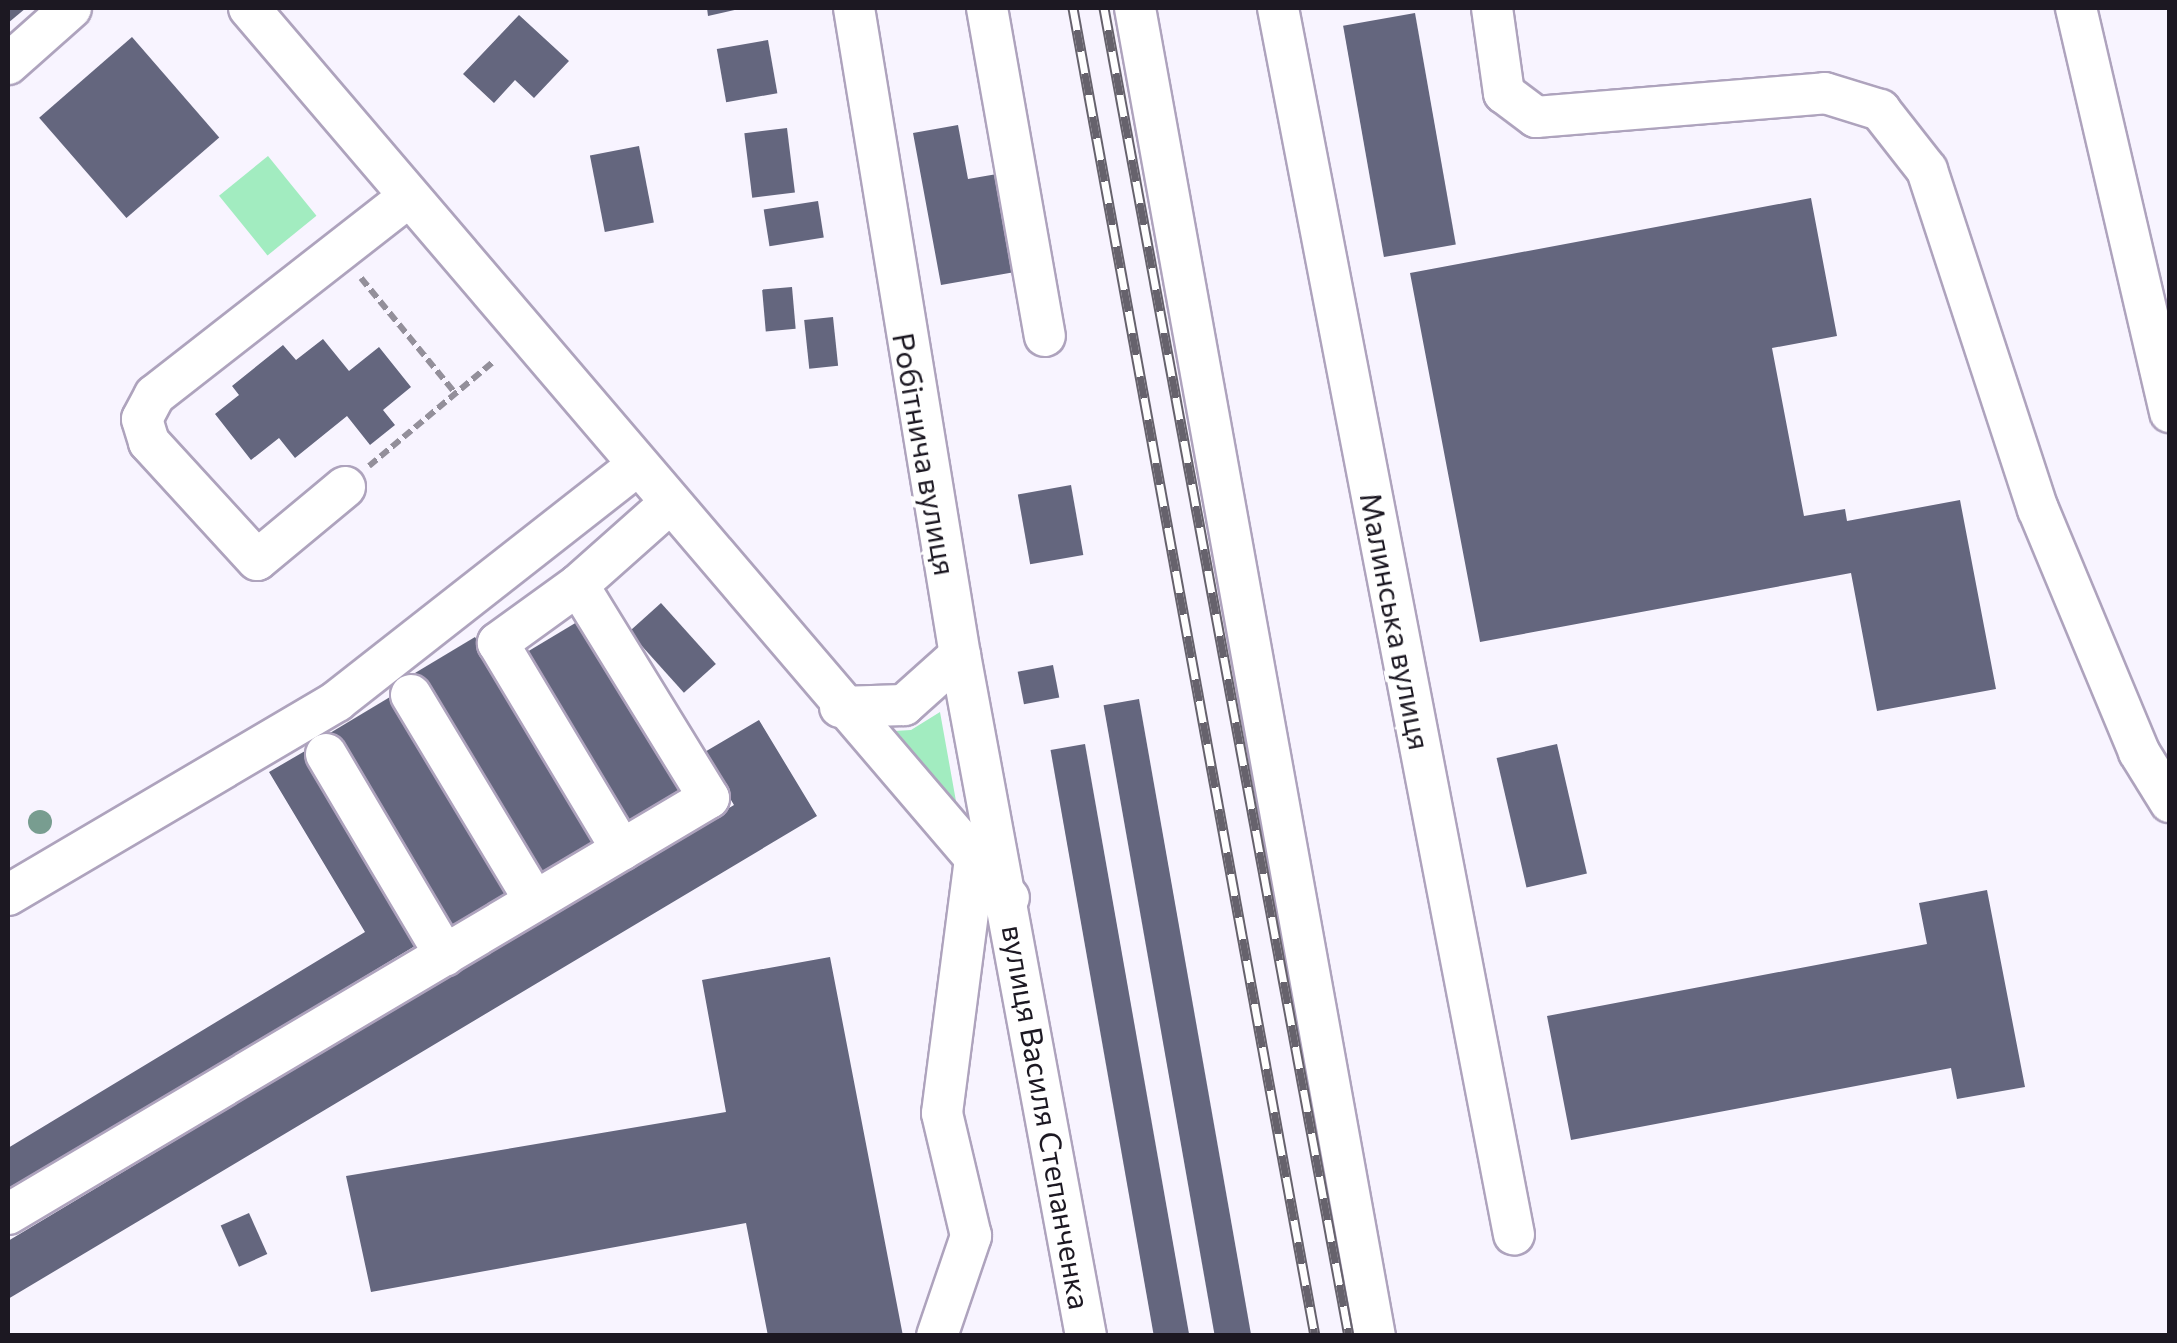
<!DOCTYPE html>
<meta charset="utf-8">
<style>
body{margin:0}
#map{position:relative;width:2177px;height:1343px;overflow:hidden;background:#f8f4ff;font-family:Commissioner,sans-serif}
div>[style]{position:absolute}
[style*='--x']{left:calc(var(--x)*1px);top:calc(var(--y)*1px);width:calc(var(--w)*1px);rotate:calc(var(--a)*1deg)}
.green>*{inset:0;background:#a2ecc0;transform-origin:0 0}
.building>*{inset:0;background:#64667e;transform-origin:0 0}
.path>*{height:6px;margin-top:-3px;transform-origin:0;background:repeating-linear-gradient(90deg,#938f9a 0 10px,transparent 0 15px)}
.roads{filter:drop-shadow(2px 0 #aea3bd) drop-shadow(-2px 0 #aea3bd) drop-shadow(0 2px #aea3bd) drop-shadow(0 -2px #aea3bd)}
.minor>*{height:40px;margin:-20px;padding:0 20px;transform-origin:20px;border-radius:20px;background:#fff}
.rail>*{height:11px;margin-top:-5.5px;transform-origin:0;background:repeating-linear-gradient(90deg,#fff 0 22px,#66626c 0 44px);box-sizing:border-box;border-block:2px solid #66626c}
.trees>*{width:24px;height:24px;margin:-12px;border-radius:50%;background:#789d90}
span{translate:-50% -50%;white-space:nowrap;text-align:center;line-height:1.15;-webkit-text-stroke:8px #fff;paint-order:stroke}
.street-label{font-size:30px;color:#1c1822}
.frame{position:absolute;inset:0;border:10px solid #1c1822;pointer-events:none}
</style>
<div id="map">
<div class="green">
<div style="left:268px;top:156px;width:77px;height:63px;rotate:51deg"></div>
<div style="clip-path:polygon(940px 712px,961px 829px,878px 732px,911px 730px)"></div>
</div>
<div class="building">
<div style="clip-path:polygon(8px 8px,26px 8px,8px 23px)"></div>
<div style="clip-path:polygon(707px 8px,738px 8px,739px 9px,708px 16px)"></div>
<div style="left:1415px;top:13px;width:235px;height:73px;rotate:80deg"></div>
<div style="clip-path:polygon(519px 15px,569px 61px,534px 98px,515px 80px,494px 103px,463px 74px)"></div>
<div style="left:132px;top:37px;width:133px;height:123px;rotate:49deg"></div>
<div style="left:768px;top:40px;width:54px;height:52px;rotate:80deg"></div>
<div style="clip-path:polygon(958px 125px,968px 179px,997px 174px,1015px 272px,941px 285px,913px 133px)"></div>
<div style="left:787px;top:128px;width:65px;height:43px;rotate:83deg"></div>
<div style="left:639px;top:146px;width:78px;height:50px;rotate:79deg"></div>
<div style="clip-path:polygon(1811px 198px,1837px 336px,1772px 348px,1804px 516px,1845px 509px,1847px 521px,1960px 500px,1996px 689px,1877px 711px,1851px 573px,1480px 642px,1410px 273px)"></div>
<div style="left:818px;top:201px;width:37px;height:55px;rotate:81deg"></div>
<div style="left:792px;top:287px;width:42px;height:30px;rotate:85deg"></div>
<div style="left:833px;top:317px;width:49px;height:29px;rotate:84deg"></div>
<div style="clip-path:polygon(323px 339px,349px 371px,379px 347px,411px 387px,383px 410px,395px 425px,370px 445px,347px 416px,295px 458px,279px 438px,251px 460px,215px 414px,239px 395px,232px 386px,283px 345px,296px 360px)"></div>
<div style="left:1071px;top:485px;width:71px;height:54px;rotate:80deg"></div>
<div style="left:661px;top:603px;width:82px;height:43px;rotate:48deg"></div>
<div style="left:582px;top:619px;width:205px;height:71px;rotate:59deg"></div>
<div style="left:475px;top:637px;width:244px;height:70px;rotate:59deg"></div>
<div style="left:1053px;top:665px;width:33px;height:36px;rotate:79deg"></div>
<div style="left:390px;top:697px;width:237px;height:70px;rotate:59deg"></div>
<div style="left:1139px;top:699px;width:647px;height:36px;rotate:80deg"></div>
<div style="clip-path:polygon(759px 720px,817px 816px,8px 1299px,8px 1241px,734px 805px,703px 753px)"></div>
<div style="left:1085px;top:744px;width:602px;height:35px;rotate:80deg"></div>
<div style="left:1557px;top:744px;width:133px;height:62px;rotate:77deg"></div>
<div style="clip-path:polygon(305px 751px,420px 943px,8px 1192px,8px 1148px,365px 932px,269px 772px)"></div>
<div style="clip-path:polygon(1987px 890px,2025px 1087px,1957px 1099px,1951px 1068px,1571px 1140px,1547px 1016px,1927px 944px,1919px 903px)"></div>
<div style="clip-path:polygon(830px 957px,903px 1336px,768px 1336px,746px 1223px,371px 1292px,346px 1176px,726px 1112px,702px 980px)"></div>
<div style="left:249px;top:1213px;width:45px;height:31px;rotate:66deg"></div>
</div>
<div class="path">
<div style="--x:361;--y:278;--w:149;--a:50.7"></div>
<div style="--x:369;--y:466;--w:162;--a:-40"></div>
</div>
<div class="roads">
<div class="minor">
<div style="--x:249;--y:8;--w:1170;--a:49.5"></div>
<div style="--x:854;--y:8;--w:656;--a:80.7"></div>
<div style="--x:960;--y:655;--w:693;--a:79.52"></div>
<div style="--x:987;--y:8;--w:333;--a:80"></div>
<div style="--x:1135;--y:8;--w:1350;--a:79.76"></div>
<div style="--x:1278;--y:8;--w:1249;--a:79.11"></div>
<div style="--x:1492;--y:8;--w:86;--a:82"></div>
<div style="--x:1504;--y:93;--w:40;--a:37"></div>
<div style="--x:1536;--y:117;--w:290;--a:-4.7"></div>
<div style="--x:1825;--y:93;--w:58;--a:17.2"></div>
<div style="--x:1880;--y:110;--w:76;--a:51.9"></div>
<div style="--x:1927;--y:170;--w:357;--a:71.9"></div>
<div style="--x:2038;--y:509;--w:263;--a:67.4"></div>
<div style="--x:2139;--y:752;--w:59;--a:58.2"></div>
<div style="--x:2076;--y:8;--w:415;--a:76.9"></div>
<div style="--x:8;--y:64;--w:84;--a:-41.6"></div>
<div style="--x:345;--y:487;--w:114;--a:140.3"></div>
<div style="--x:257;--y:560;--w:160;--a:-132.5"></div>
<div style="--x:149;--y:442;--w:24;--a:-107"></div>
<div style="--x:142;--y:419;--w:27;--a:-62"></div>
<div style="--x:155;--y:395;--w:320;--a:-38"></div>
<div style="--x:578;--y:585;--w:99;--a:144.1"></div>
<div style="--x:498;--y:643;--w:241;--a:59.1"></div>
<div style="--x:411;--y:695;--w:240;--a:59"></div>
<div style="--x:840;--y:707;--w:64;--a:-1.8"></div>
<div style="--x:904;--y:705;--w:75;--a:-41.8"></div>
<div style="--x:326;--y:754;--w:234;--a:59.4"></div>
<div style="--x:8;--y:895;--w:382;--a:-30.5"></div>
<div style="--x:337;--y:701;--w:379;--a:-38.1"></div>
<div style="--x:8;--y:1214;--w:815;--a:-30.69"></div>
<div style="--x:709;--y:798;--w:250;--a:-121.6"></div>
<div style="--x:578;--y:585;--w:120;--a:-41.6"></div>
<div style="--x:937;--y:1336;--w:106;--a:-71.2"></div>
<div style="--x:971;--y:1236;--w:126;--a:-103.3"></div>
<div style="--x:942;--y:1113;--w:255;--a:-82.6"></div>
</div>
</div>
<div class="rail">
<div style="--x:1073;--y:8;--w:1350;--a:79.67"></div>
<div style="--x:1104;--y:8;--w:1350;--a:79.55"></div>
</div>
<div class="trees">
<div style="left:40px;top:822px"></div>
</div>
<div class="street-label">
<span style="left:925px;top:454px;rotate:80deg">Робітнича вулиця</span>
<span style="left:1396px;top:621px;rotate:79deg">Малинська вулиця</span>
<span style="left:1047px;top:1117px;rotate:80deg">вулиця Василя Степанченка</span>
</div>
<div class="frame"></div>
</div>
